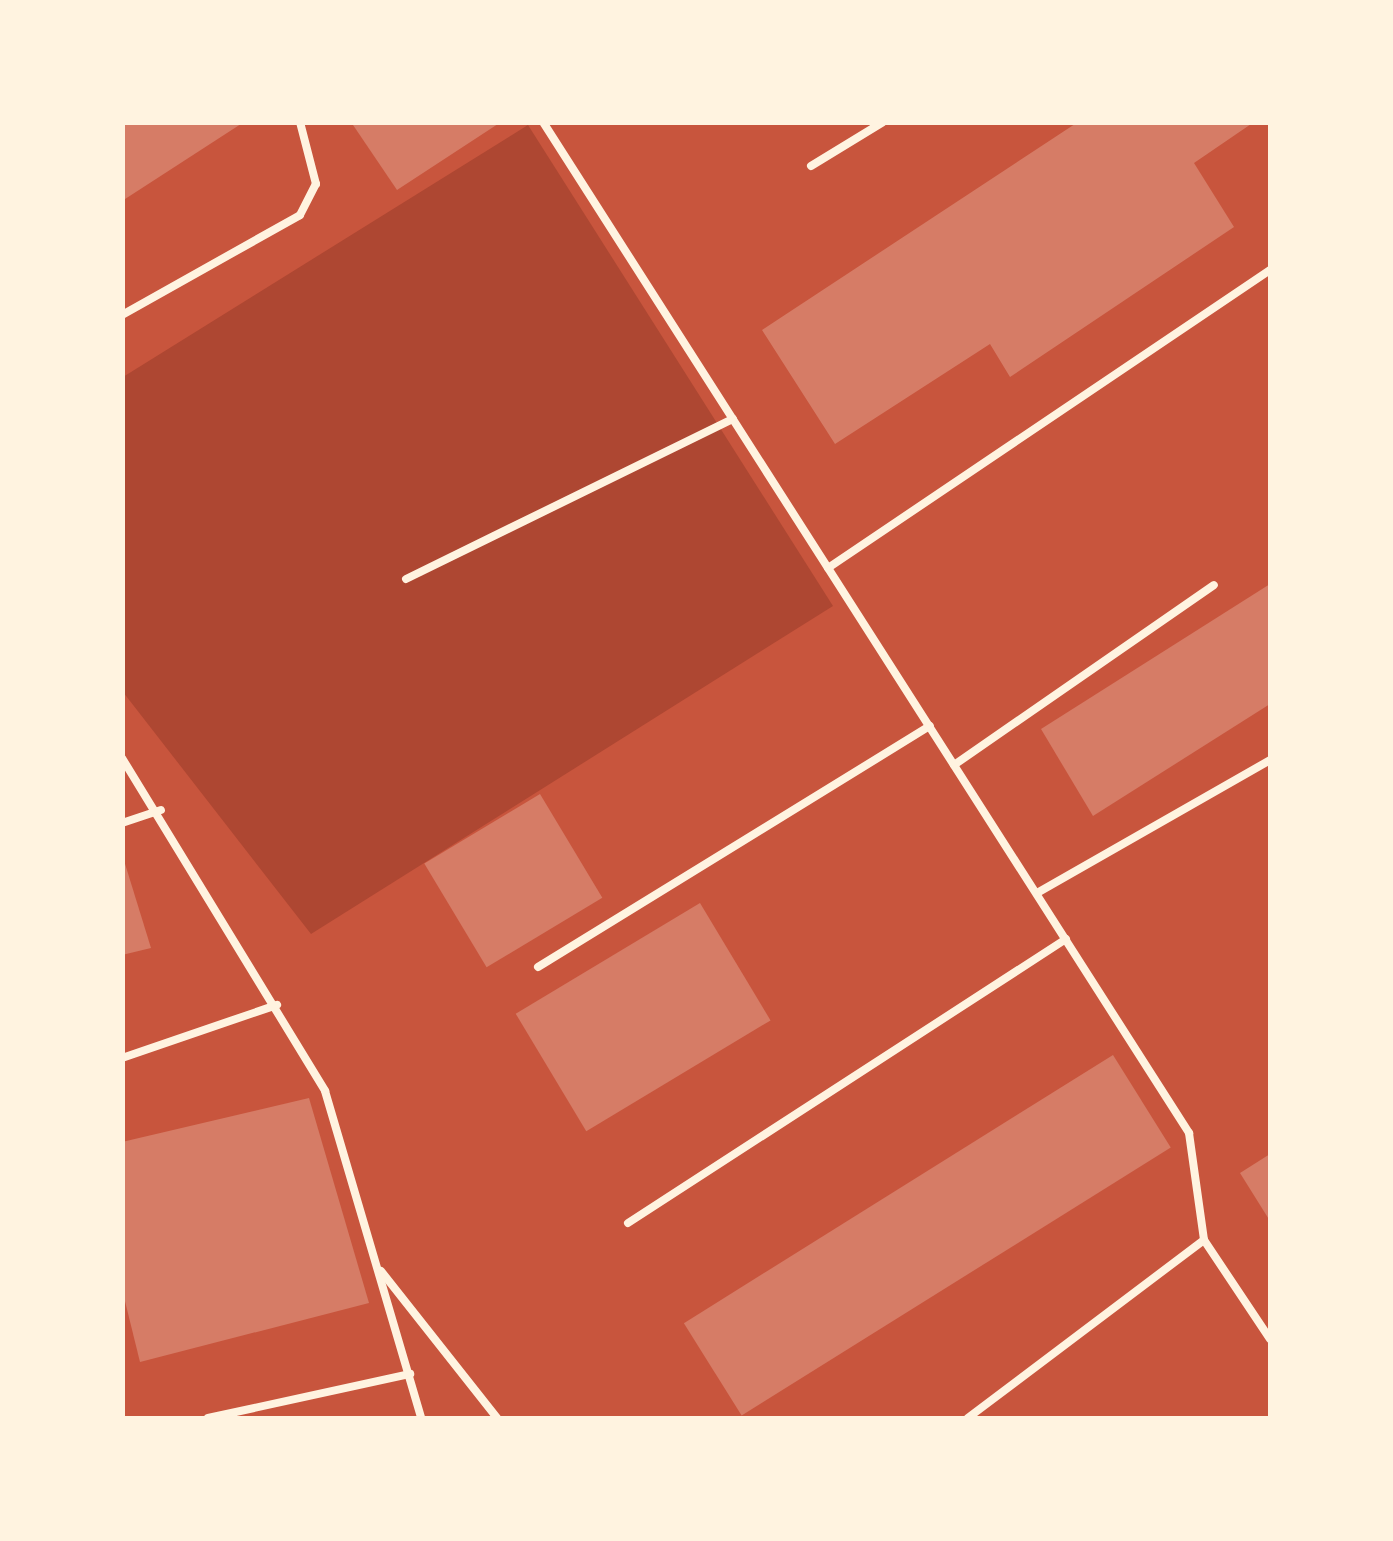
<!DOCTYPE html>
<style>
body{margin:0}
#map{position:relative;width:1393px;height:1541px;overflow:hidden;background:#c8553d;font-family:Mulish,sans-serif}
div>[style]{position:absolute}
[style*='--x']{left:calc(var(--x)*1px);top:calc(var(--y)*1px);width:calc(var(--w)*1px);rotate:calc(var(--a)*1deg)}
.green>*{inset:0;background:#ae4732}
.building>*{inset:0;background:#d67c66;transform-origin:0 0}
.service>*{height:8px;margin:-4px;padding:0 4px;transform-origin:4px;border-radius:4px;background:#fff3e0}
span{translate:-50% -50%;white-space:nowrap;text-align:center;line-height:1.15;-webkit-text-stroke:9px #fff3e0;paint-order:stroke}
.frame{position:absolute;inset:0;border:125px solid #fff3e0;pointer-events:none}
</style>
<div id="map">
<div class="green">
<div style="clip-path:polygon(528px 125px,833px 606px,311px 934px,123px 692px,123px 377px)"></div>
</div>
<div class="building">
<div style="clip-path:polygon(122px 122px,244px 122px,122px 201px)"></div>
<div style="clip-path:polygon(351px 122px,501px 122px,397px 190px)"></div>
<div style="clip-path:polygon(1078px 122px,1254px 122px,1194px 163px,1234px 227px,1010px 377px,990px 344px,835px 444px,762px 330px)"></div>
<div style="clip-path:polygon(1270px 584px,1270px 704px,1093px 816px,1041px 729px)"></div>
<div style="left:540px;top:794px;width:121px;height:135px;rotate:59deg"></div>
<div style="clip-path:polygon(122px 854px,151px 948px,122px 955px)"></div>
<div style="left:700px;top:903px;width:137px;height:215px;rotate:59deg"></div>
<div style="left:1113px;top:1055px;width:109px;height:506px;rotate:58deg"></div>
<div style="clip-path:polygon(309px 1098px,369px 1303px,140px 1362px,122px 1289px,122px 1142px)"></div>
<div style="clip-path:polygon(1270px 1154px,1270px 1221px,1240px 1173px)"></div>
</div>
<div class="service">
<div style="--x:543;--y:122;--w:1200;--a:57.42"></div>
<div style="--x:1189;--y:1133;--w:108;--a:82"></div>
<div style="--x:1204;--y:1240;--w:296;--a:143"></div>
<div style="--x:811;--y:166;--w:84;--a:-31.4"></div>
<div style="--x:122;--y:315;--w:204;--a:-29.3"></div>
<div style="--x:300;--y:215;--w:35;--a:-63"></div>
<div style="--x:316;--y:184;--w:64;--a:-104.5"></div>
<div style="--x:828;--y:568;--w:533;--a:-33.99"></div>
<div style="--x:406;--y:579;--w:364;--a:-26.1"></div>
<div style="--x:122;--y:758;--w:390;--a:58.6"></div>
<div style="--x:325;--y:1091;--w:341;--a:73.6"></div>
<div style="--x:954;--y:765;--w:316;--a:-34.7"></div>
<div style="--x:122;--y:823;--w:41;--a:-18.4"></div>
<div style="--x:1037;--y:893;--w:268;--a:-29.7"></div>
<div style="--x:538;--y:967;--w:460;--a:-31.6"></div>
<div style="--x:122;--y:1058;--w:164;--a:-18.9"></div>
<div style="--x:628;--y:1223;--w:522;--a:-32.96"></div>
<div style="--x:1204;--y:1240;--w:119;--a:56.3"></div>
<div style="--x:381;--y:1271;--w:187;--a:51.7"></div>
<div style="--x:208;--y:1418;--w:207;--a:-12.3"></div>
</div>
<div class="frame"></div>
</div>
